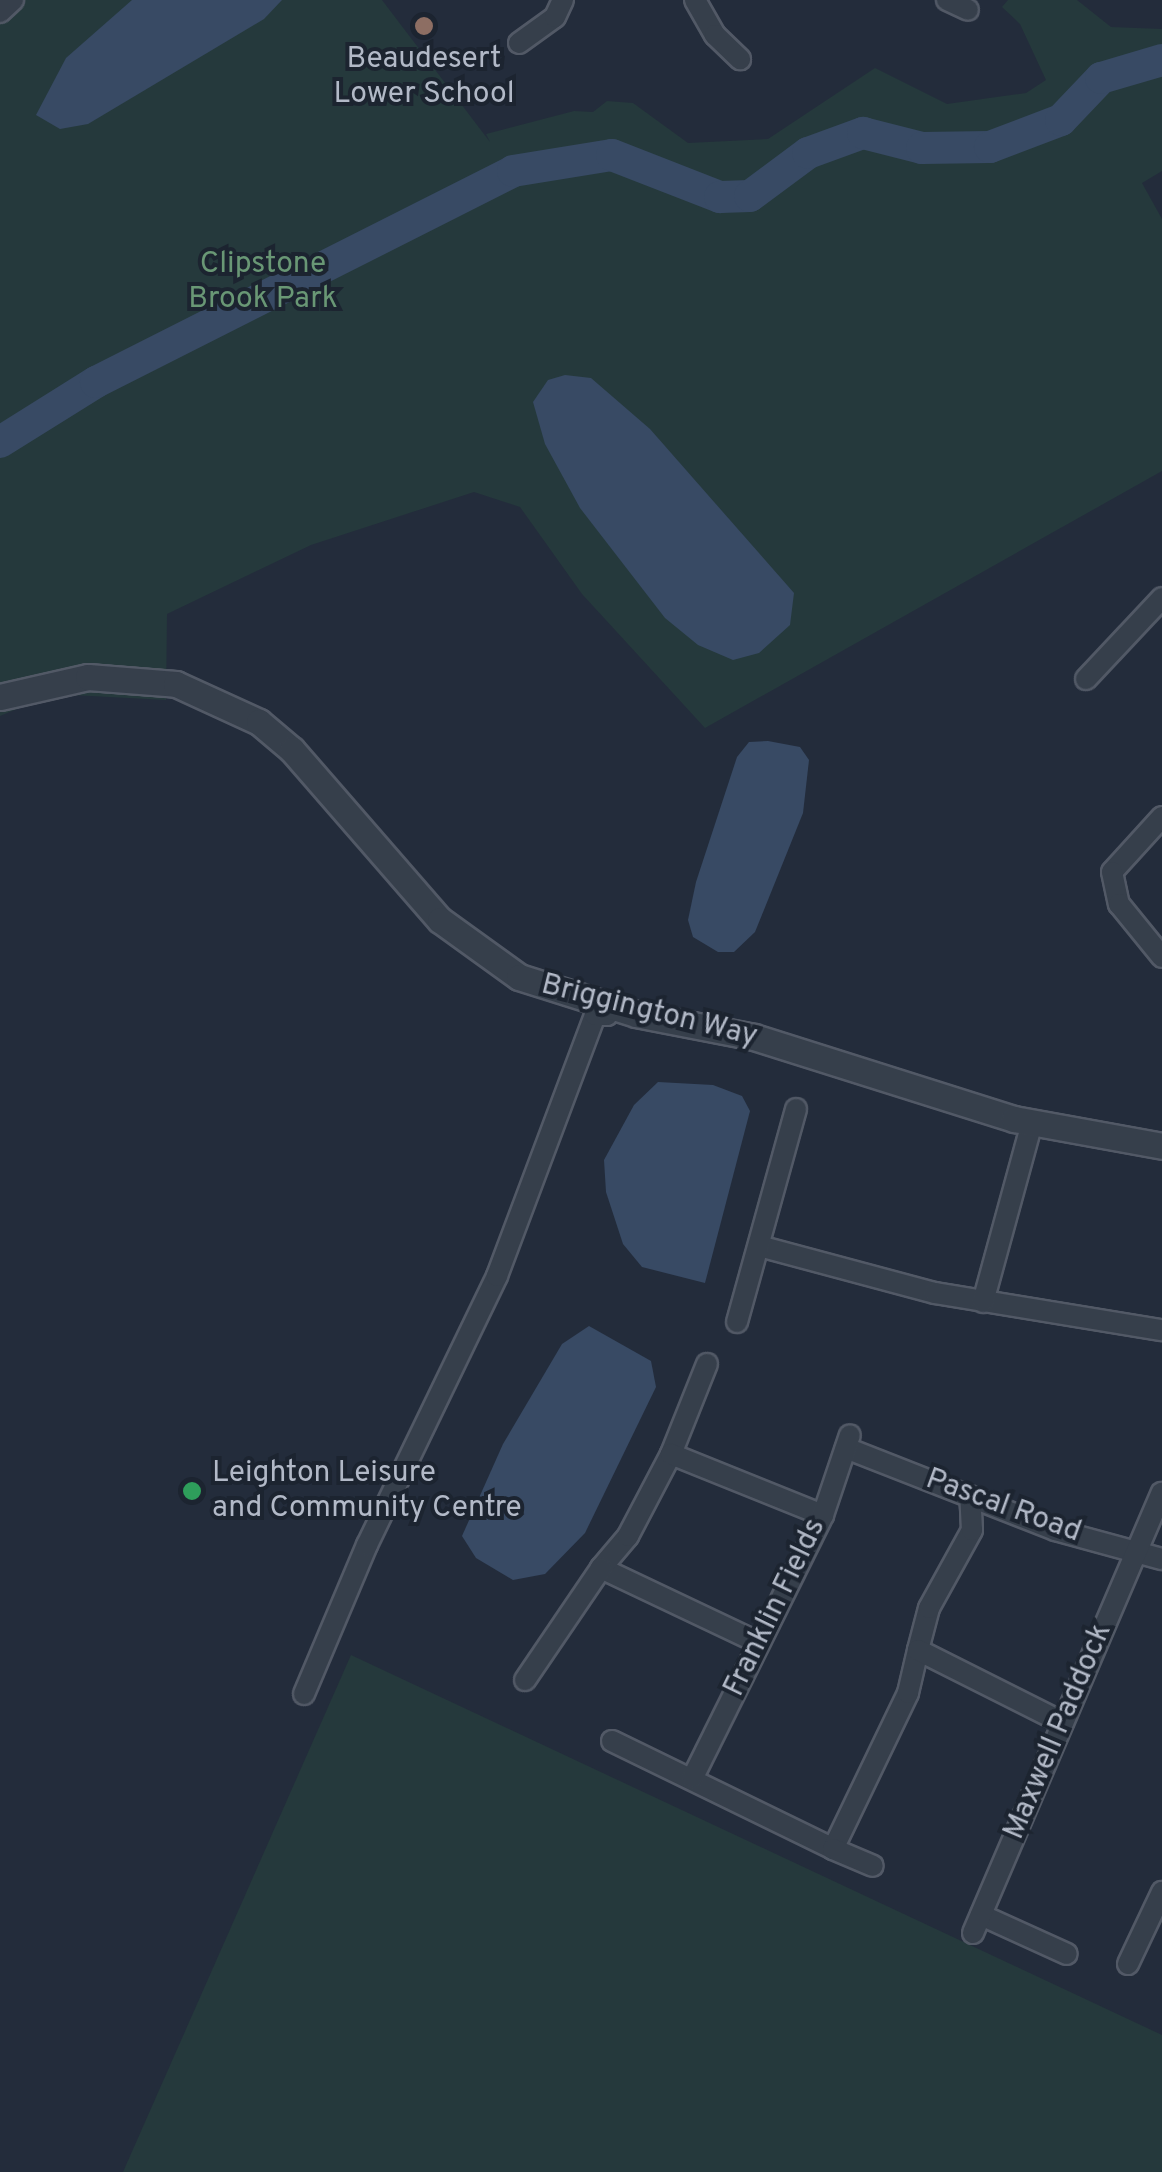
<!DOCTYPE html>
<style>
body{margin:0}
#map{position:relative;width:1162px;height:2172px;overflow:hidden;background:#232c3b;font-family:Overpass,sans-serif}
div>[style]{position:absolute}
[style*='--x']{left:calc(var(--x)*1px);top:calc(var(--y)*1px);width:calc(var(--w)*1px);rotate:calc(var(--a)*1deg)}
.green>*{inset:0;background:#25393c}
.water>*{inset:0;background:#384a64}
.river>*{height:32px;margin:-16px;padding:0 16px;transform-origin:16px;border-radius:16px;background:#384a64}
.roads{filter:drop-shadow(2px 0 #525966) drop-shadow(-2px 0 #525966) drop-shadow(0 2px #525966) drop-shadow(0 -2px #525966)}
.minor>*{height:20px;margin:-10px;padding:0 10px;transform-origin:10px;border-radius:10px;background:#363f4b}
.tertiary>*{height:25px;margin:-12.5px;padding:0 12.5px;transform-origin:12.5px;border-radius:12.5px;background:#363f4b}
.dots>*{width:28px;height:28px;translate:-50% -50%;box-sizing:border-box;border:5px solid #1c2430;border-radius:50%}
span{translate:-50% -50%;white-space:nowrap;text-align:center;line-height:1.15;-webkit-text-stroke:8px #1c2430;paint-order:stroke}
.poi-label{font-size:30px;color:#b2b9c7}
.left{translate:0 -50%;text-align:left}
.park-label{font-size:30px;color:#699775}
.street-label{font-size:30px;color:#b2b9c7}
</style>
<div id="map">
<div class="green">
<div style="clip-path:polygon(13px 0,382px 0,490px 142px,486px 134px,574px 111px,593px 112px,607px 101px,633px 103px,688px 143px,768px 139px,875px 68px,947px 104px,1026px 93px,1046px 80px,1020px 24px,1002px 7px,1008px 0,1077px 0,1111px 27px,1162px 29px,1162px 55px,1139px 56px,1096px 74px,1060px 113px,989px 141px,924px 142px,864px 129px,806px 149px,748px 191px,721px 193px,613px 151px,510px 167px,612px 155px,720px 197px,750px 196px,808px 153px,863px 133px,922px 148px,990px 147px,1061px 120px,1101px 78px,1162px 60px,1162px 171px,1142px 183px,1162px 219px,1162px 471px,705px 728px,582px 594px,520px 507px,474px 492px,311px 545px,167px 614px,166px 700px,53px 694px,0 716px,0 11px)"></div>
<div style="clip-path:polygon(351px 1655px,1162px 2035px,1162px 2172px,123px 2172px)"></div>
</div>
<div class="water">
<div style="clip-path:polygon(132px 0,282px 0,264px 19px,88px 124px,60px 129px,36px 115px,66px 58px)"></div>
<div style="clip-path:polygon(565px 375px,591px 378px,650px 429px,794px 593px,790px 625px,759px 653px,733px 660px,698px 645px,665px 618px,580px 508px,545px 444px,533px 402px,548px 380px)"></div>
<div style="clip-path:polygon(768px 741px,800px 747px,809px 760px,803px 813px,755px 932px,734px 952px,718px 952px,693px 937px,688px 920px,696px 882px,737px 757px,749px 742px)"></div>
<div style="clip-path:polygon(658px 1082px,713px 1085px,742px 1096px,750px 1111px,705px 1283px,642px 1267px,623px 1244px,606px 1192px,604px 1160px,634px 1105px)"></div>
<div style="clip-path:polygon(589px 1326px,651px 1361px,656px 1387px,585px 1533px,545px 1574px,513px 1580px,476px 1558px,462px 1536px,503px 1444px,562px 1344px)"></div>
</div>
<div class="river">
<div style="--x:0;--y:442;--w:113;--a:-32"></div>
<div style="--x:96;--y:382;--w:467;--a:-26.8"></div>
<div style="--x:513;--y:171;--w:100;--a:-9.2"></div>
<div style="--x:612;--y:155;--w:116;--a:21.3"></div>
<div style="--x:720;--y:197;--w:30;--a:-2"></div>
<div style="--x:750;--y:196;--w:72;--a:-36.6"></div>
<div style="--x:808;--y:153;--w:59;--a:-20"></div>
<div style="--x:863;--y:133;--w:61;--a:14.3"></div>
<div style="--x:922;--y:148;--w:68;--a:-0.8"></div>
<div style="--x:990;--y:147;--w:76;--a:-20.8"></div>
<div style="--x:1061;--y:120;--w:58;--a:-46.4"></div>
<div style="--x:1101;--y:78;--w:64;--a:-16.4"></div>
</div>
<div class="roads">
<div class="minor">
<div style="--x:695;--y:0;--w:40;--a:60.3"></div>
<div style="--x:715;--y:35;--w:35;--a:44"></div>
<div style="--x:947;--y:0;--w:23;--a:25"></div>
<div style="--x:0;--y:12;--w:18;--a:-43"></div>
<div style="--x:519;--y:43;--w:44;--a:-35.8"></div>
<div style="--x:555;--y:17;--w:19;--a:-65"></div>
<div style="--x:1086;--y:679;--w:111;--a:-46.8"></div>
<div style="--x:1162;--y:817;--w:74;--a:132.3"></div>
<div style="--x:1112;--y:872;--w:33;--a:78"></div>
<div style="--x:1119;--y:904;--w:68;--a:50.9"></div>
<div style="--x:759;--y:1246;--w:182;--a:15"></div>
<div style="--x:935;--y:1293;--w:230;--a:9.3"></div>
<div style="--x:983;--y:1302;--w:186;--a:-74.7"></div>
<div style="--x:737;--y:1322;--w:221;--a:-74.5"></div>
<div style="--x:846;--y:1448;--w:225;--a:21.4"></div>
<div style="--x:1055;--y:1530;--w:111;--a:15.2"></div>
<div style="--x:671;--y:1454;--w:97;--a:-68.2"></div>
<div style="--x:759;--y:1643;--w:175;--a:-154.6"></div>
<div style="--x:601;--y:1568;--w:42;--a:-49.8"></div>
<div style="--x:628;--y:1536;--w:93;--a:-62.3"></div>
<div style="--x:671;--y:1454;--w:164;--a:21.9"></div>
<div style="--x:918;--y:1650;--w:43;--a:-75.3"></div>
<div style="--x:929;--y:1608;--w:89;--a:-61.1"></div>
<div style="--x:972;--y:1530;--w:34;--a:-93"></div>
<div style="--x:525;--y:1680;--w:135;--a:-55.8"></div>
<div style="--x:304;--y:1694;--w:162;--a:-67.1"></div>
<div style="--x:367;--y:1545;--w:299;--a:-64.2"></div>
<div style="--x:497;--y:1276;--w:279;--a:-69.4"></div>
<div style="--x:595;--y:1015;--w:12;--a:0"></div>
<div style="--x:607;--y:1015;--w:9;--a:-63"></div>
<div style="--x:612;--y:1741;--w:246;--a:26"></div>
<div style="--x:833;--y:1849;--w:173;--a:-64.3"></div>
<div style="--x:908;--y:1693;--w:44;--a:-76.9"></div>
<div style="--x:918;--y:1650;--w:162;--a:26.7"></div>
<div style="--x:693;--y:1777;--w:292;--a:-63.6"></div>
<div style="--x:823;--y:1515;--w:84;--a:-71.4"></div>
<div style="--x:833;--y:1849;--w:43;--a:23"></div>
<div style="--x:981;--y:1915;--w:94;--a:24.4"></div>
<div style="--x:973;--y:1933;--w:479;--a:-66.8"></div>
<div style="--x:1128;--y:1964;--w:80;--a:-64.7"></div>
</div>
<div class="tertiary">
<div style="--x:0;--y:697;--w:90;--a:-12.8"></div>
<div style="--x:88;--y:677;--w:88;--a:4.5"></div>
<div style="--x:176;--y:684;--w:91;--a:24.6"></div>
<div style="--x:259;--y:722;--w:43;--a:40.3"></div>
<div style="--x:292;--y:750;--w:225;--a:49"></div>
<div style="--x:440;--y:920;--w:97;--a:35.8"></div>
<div style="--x:519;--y:977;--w:123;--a:17.5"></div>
<div style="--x:636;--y:1014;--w:120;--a:11"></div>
<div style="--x:754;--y:1037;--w:273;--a:17.5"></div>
<div style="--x:1014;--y:1119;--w:150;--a:10.3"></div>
</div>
</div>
<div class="dots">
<div style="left:424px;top:26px;background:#8d6e63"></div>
<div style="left:192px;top:1491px;background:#2e9e5b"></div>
</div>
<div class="poi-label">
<span style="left:424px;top:77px">Beaudesert<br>Lower School</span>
<span class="left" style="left:212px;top:1491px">Leighton Leisure<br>and Community Centre</span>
</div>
<div class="park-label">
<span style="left:263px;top:282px">Clipstone<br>Brook Park</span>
</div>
<div class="street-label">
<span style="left:649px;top:1012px;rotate:14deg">Briggington Way</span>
<span style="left:1003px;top:1507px;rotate:20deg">Pascal Road</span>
<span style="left:776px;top:1608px;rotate:-64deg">Franklin Fields</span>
<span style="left:1059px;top:1732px;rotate:-67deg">Maxwell Paddock</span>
</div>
</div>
